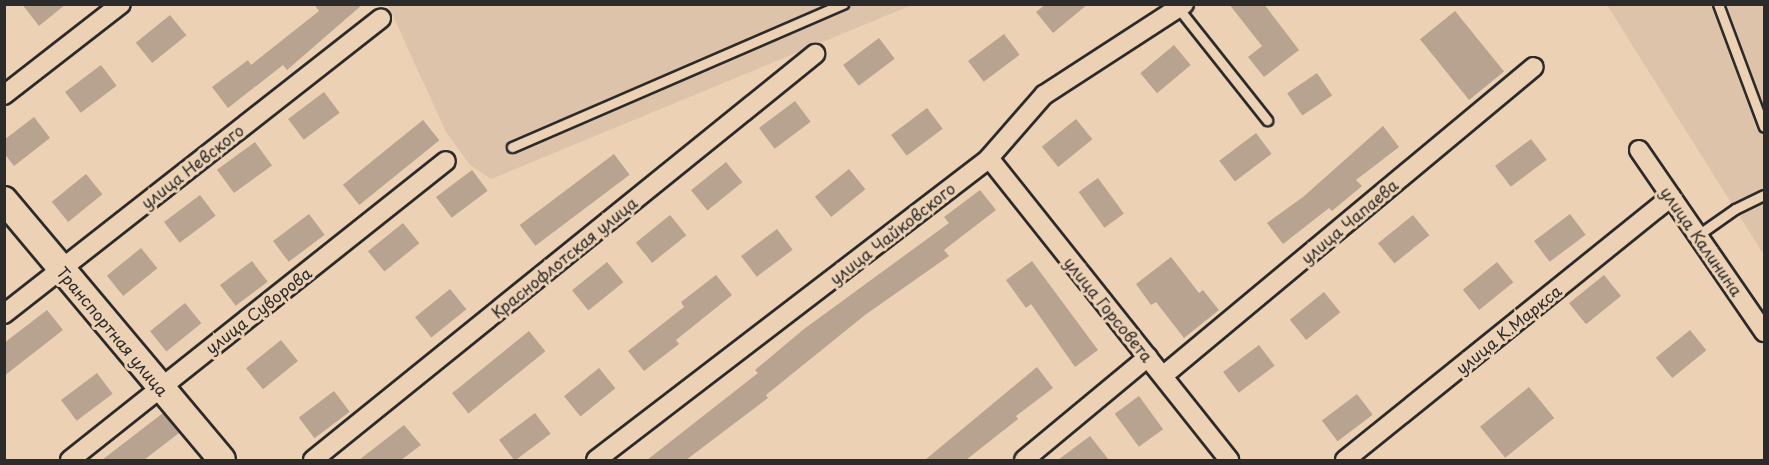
<!DOCTYPE html>
<meta charset="utf-8">
<style>
body{margin:0}
#map{position:relative;width:1769px;height:465px;overflow:hidden;background:#edd1b4;font-family:"Playpen Sans",sans-serif}
div>[style]{position:absolute}
[style*='--x']{left:calc(var(--x)*1px);top:calc(var(--y)*1px);width:calc(var(--w)*1px);rotate:calc(var(--a)*1deg)}
.built>*{inset:0;background:#ddc3a9}
.building>*{inset:0;background:#b7a38f;transform-origin:0 0}
.roads{filter:drop-shadow(2px 0 #2b2b2b) drop-shadow(-2px 0 #2b2b2b) drop-shadow(0 2px #2b2b2b) drop-shadow(0 -2px #2b2b2b)}
.lane>*{height:9px;margin:-4.5px;padding:0 4.5px;transform-origin:4.5px;border-radius:4.5px;background:#edd1b4}
.street>*{height:18px;margin:-9px;padding:0 9px;transform-origin:9px;border-radius:9px;background:#edd1b4}
.secondary>*{height:26px;margin:-13px;padding:0 13px;transform-origin:13px;border-radius:13px;background:#edd1b4}
span{translate:-50% -50%;white-space:nowrap;text-align:center;line-height:1.15;-webkit-text-stroke:6px #edd1b4;paint-order:stroke}
.street-label{font-size:16px;color:#2b2b2b}
.frame{position:absolute;inset:0;border:6px solid #2b2b2b;pointer-events:none}
</style>
<div id="map">
<div class="built">
<div style="clip-path:polygon(388px 5px,912px 5px,491px 179px,470px 165px,446px 132px)"></div>
<div style="clip-path:polygon(1607px 5px,1764px 5px,1764px 255px,1735px 209px)"></div>
</div>
<div class="building">
<div style="clip-path:polygon(22px 4px,66px 4px,39px 26px)"></div>
<div style="clip-path:polygon(314px 4px,363px 4px,287px 70px,283px 65px,228px 108px,212px 87px,248px 60px,251px 65px,319px 11px)"></div>
<div style="clip-path:polygon(1046px 4px,1088px 4px,1053px 33px,1036px 12px)"></div>
<div style="clip-path:polygon(1229px 4px,1264px 4px,1299px 50px,1264px 77px,1248px 57px,1262px 46px)"></div>
<div style="left:1455px;top:11px;width:78px;height:45px;rotate:51deg"></div>
<div style="left:170px;top:15px;width:26px;height:44px;rotate:51deg"></div>
<div style="left:1004px;top:34px;width:26px;height:45px;rotate:53deg"></div>
<div style="left:879px;top:38px;width:26px;height:45px;rotate:53deg"></div>
<div style="left:1174px;top:45px;width:26px;height:44px;rotate:50deg"></div>
<div style="left:101px;top:65px;width:26px;height:45px;rotate:53deg"></div>
<div style="left:1317px;top:73px;width:27px;height:36px;rotate:56deg"></div>
<div style="left:324px;top:92px;width:26px;height:45px;rotate:53deg"></div>
<div style="left:795px;top:101px;width:26px;height:45px;rotate:53deg"></div>
<div style="left:927px;top:108px;width:26px;height:45px;rotate:53deg"></div>
<div style="clip-path:polygon(34px 117px,50px 138px,14px 166px,4px 153px,4px 140px)"></div>
<div style="left:1076px;top:119px;width:26px;height:44px;rotate:51deg"></div>
<div style="left:423px;top:120px;width:26px;height:103px;rotate:51deg"></div>
<div style="clip-path:polygon(1383px 126px,1399px 147px,1356px 180px,1362px 186px,1332px 211px,1329px 208px,1283px 244px,1267px 223px,1303px 197px)"></div>
<div style="left:1256px;top:133px;width:26px;height:46px;rotate:53deg"></div>
<div style="left:1531px;top:139px;width:26px;height:45px;rotate:53deg"></div>
<div style="left:255px;top:142px;width:29px;height:47px;rotate:54deg"></div>
<div style="left:614px;top:154px;width:26px;height:118px;rotate:53deg"></div>
<div style="left:726px;top:162px;width:26px;height:45px;rotate:51deg"></div>
<div style="left:849px;top:169px;width:26px;height:44px;rotate:51deg"></div>
<div style="left:472px;top:170px;width:26px;height:45px;rotate:53deg"></div>
<div style="left:86px;top:174px;width:26px;height:44px;rotate:51deg"></div>
<div style="left:1098px;top:178px;width:44px;height:24px;rotate:54deg"></div>
<div style="clip-path:polygon(980px 190px,996px 210px,944px 250px,949px 256px,865px 315px,766px 395px,768px 398px,686px 460px,647px 460px,758px 373px,755px 370px,804px 329px,949px 223px,944px 217px)"></div>
<div style="left:200px;top:195px;width:26px;height:45px;rotate:53deg"></div>
<div style="left:309px;top:214px;width:26px;height:45px;rotate:53deg"></div>
<div style="left:1570px;top:214px;width:26px;height:45px;rotate:53deg"></div>
<div style="left:670px;top:215px;width:26px;height:44px;rotate:51deg"></div>
<div style="left:1413px;top:215px;width:26px;height:45px;rotate:51deg"></div>
<div style="left:403px;top:223px;width:26px;height:45px;rotate:51deg"></div>
<div style="left:777px;top:229px;width:26px;height:45px;rotate:53deg"></div>
<div style="left:141px;top:248px;width:26px;height:44px;rotate:51deg"></div>
<div style="clip-path:polygon(1171px 257px,1199px 293px,1203px 290px,1219px 310px,1184px 338px,1156px 302px,1151px 305px,1136px 284px)"></div>
<div style="left:252px;top:261px;width:26px;height:40px;rotate:53deg"></div>
<div style="clip-path:polygon(1032px 261px,1098px 350px,1075px 367px,1031px 304px,1026px 308px,1006px 280px)"></div>
<div style="left:607px;top:262px;width:26px;height:45px;rotate:51deg"></div>
<div style="left:1497px;top:262px;width:26px;height:44px;rotate:51deg"></div>
<div style="clip-path:polygon(716px 275px,732px 295px,676px 340px,679px 344px,644px 371px,628px 351px,684px 307px,681px 302px)"></div>
<div style="left:1604px;top:275px;width:27px;height:45px;rotate:51deg"></div>
<div style="left:450px;top:289px;width:26px;height:45px;rotate:51deg"></div>
<div style="left:1324px;top:292px;width:26px;height:44px;rotate:51deg"></div>
<div style="left:185px;top:303px;width:26px;height:45px;rotate:51deg"></div>
<div style="clip-path:polygon(47px 310px,63px 330px,4px 376px,4px 343px)"></div>
<div style="left:1690px;top:330px;width:26px;height:44px;rotate:51deg"></div>
<div style="left:529px;top:331px;width:26px;height:99px;rotate:51deg"></div>
<div style="left:281px;top:340px;width:27px;height:45px;rotate:51deg"></div>
<div style="left:1259px;top:345px;width:26px;height:45px;rotate:53deg"></div>
<div style="clip-path:polygon(1037px 367px,1053px 388px,1016px 416px,1018px 419px,966px 460px,925px 460px)"></div>
<div style="left:599px;top:368px;width:26px;height:45px;rotate:51deg"></div>
<div style="left:97px;top:373px;width:26px;height:45px;rotate:53deg"></div>
<div style="left:1529px;top:387px;width:40px;height:63px;rotate:51deg"></div>
<div style="left:334px;top:391px;width:26px;height:44px;rotate:53deg"></div>
<div style="left:1357px;top:394px;width:26px;height:44px;rotate:53deg"></div>
<div style="left:1139px;top:396px;width:41px;height:30px;rotate:54deg"></div>
<div style="clip-path:polygon(163px 413px,179px 433px,144px 460px,102px 460px)"></div>
<div style="left:535px;top:413px;width:26px;height:45px;rotate:53deg"></div>
<div style="clip-path:polygon(404px 425px,421px 445px,401px 460px,359px 460px)"></div>
<div style="clip-path:polygon(1090px 436px,1109px 460px,1058px 460px)"></div>
</div>
<div class="roads">
<div class="lane">
<div style="--x:1718;--y:4;--w:131;--a:69.5"></div>
<div style="--x:1179;--y:9;--w:142;--a:51.6"></div>
<div style="--x:512;--y:147;--w:361;--a:-23.4"></div>
<div style="--x:1698;--y:235;--w:45;--a:-35.1"></div>
<div style="--x:1735;--y:209;--w:32;--a:-26"></div>
</div>
<div class="street">
<div style="--x:4;--y:95;--w:148;--a:-37.9"></div>
<div style="--x:1639;--y:150;--w:221;--a:55.5"></div>
<div style="--x:989;--y:158;--w:386;--a:51.5"></div>
<div style="--x:4;--y:314;--w:479;--a:-38.1"></div>
<div style="--x:1164;--y:375;--w:481;--a:-39.8"></div>
<div style="--x:70;--y:460;--w:480;--a:-38.5"></div>
<div style="--x:313;--y:460;--w:646;--a:-38.96"></div>
<div style="--x:596;--y:460;--w:496;--a:-37.5"></div>
<div style="--x:989;--y:158;--w:84;--a:-48.9"></div>
<div style="--x:1044;--y:95;--w:167;--a:-33"></div>
<div style="--x:1024;--y:460;--w:161;--a:-39.7"></div>
<div style="--x:1345;--y:460;--w:419;--a:-38.9"></div>
</div>
<div class="secondary">
<div style="--x:4;--y:200;--w:339;--a:50"></div>
</div>
</div>
<div class="street-label">
<span style="left:192px;top:166px;rotate:-38deg">улица Невского</span>
<span style="left:1349px;top:221px;rotate:-40deg">улица Чапаева</span>
<span style="left:892px;top:233px;rotate:-38deg">улица Чайковского</span>
<span style="left:1702px;top:241px;rotate:55deg">улица Калинина</span>
<span style="left:564px;top:257px;rotate:-39deg">Краснофлотская улица</span>
<span style="left:1109px;top:309px;rotate:51deg">улица Горсовета</span>
<span style="left:258px;top:310px;rotate:-38deg">улица Суворова</span>
<span style="left:1508px;top:329px;rotate:-39deg">улица К.Маркса</span>
<span style="left:113px;top:331px;rotate:50deg">Транспортная улица</span>
</div>
<div class="frame"></div>
</div>
